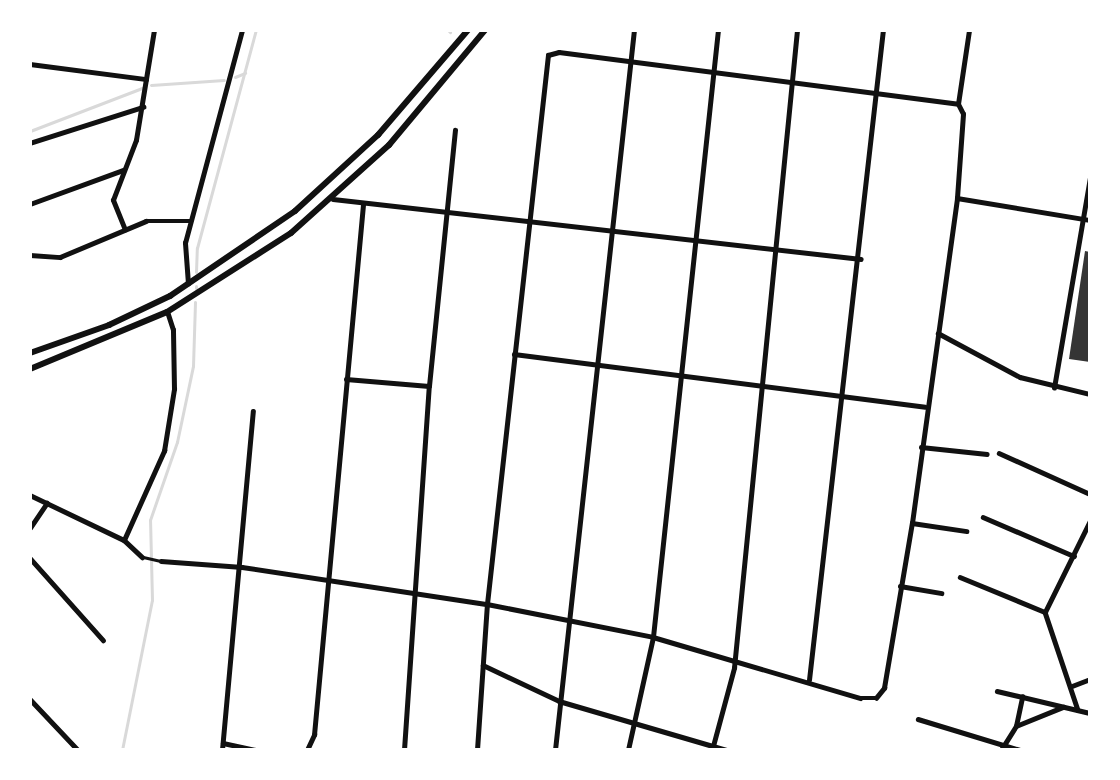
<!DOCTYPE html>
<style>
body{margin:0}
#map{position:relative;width:1120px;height:780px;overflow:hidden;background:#fff;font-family:"Crimson Pro",serif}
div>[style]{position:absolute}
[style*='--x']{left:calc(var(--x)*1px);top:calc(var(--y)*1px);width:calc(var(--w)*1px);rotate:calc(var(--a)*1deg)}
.stream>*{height:3px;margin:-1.5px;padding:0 1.5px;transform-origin:1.5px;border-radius:1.5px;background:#d9d9d9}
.building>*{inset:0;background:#353535}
.pedestrian>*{height:3px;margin:-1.5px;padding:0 1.5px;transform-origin:1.5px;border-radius:1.5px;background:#111}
.minor>*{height:4.5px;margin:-2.25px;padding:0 2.25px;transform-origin:2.25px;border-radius:2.25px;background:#111}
.secondary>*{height:6px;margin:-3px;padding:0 3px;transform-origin:3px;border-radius:3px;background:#111}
span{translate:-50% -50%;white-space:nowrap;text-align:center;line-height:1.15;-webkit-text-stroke:6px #fff;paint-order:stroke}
.frame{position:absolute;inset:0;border:32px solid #fff;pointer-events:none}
</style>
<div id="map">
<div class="stream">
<div style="--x:448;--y:30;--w:3;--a:45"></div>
<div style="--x:235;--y:77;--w:11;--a:-22"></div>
<div style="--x:151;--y:85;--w:73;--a:-3.9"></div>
<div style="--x:30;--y:131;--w:120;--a:-21"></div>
<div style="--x:196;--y:272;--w:24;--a:-88"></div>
<div style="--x:197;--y:248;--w:226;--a:-74.9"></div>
<div style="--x:196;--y:286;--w:2;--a:90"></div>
<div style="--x:122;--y:750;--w:153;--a:-78.7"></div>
<div style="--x:152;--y:600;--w:80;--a:-91.4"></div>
<div style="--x:150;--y:520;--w:83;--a:-70.9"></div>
<div style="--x:177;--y:442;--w:78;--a:-78.1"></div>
<div style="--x:193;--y:366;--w:64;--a:-88.2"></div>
</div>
<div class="building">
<div style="clip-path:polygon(1085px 251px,1090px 252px,1090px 362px,1069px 359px)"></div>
</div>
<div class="pedestrian">
<div style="--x:143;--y:557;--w:18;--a:13"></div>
</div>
<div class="minor">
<div style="--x:30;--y:64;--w:117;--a:7.4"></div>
<div style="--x:30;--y:143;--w:119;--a:-17.7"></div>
<div style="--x:957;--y:198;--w:135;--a:9.4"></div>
<div style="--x:333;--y:199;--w:531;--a:6.48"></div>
<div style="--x:30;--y:204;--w:99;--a:-20.1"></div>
<div style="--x:125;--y:230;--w:32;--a:-112"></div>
<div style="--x:113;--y:200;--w:64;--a:-69"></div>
<div style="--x:136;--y:140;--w:111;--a:-80.7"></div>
<div style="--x:30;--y:255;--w:30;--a:4"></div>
<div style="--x:60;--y:257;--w:93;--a:-22.7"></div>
<div style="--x:146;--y:221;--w:45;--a:0"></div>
<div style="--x:188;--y:284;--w:41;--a:-94.2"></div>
<div style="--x:185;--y:243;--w:220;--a:-75"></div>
<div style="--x:938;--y:333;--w:93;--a:28.2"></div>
<div style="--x:1020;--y:377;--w:72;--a:13.7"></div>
<div style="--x:514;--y:354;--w:414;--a:7.3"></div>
<div style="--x:346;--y:379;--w:83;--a:4.8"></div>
<div style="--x:1054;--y:388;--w:213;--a:-80.3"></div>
<div style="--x:921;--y:447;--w:66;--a:6.1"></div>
<div style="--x:999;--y:453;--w:100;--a:24.3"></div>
<div style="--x:30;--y:495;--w:104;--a:25.6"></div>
<div style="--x:124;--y:540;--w:98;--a:-65.8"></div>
<div style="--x:164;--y:451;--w:63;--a:-80.8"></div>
<div style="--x:174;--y:389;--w:59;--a:-91"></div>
<div style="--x:173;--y:330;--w:19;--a:-108"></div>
<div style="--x:983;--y:517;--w:99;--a:23.2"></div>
<div style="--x:912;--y:523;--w:55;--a:8.4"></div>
<div style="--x:30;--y:528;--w:30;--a:-56"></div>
<div style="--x:124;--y:540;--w:25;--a:43"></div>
<div style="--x:30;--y:558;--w:110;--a:48.3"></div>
<div style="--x:161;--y:561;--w:81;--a:4.2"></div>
<div style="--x:242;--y:567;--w:248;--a:8.6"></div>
<div style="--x:487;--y:604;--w:169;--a:11.2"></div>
<div style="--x:653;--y:637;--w:216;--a:16.4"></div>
<div style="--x:860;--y:698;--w:16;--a:0"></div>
<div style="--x:876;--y:698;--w:13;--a:-51"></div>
<div style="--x:884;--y:688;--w:167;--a:-80.4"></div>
<div style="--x:912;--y:523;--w:328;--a:-82.1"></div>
<div style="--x:957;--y:198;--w:84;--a:-85.9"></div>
<div style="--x:963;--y:114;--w:11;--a:-117"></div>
<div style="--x:958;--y:104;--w:75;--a:-81.5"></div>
<div style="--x:960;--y:577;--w:92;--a:22.4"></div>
<div style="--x:1045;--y:612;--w:103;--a:71.4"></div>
<div style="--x:900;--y:586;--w:42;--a:9.7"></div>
<div style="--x:1045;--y:612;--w:102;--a:-63.7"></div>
<div style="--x:483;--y:665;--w:84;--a:25.3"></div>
<div style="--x:559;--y:701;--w:175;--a:16.3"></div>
<div style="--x:809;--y:680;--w:654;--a:-83.51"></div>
<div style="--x:1072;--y:686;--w:19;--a:-21"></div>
<div style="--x:997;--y:691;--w:96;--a:13.3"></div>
<div style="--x:30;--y:699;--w:70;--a:46.7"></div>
<div style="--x:918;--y:719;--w:107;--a:16.9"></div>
<div style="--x:1016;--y:726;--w:51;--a:-22"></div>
<div style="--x:223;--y:743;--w:35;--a:12"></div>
<div style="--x:713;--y:746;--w:81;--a:-74.9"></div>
<div style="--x:734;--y:668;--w:641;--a:-84.36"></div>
<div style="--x:222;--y:750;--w:340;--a:-84.8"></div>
<div style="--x:307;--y:750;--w:17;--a:-65"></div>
<div style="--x:314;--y:735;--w:532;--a:-84.72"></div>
<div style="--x:404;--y:750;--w:365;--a:-86.1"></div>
<div style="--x:429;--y:386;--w:257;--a:-84.2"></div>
<div style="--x:477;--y:750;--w:146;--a:-86.1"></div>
<div style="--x:487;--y:604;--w:552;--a:-83.66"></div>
<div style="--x:548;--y:55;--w:11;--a:-15"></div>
<div style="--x:559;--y:52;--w:402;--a:7.4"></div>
<div style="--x:555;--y:750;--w:724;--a:-83.74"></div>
<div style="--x:628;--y:750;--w:116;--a:-77.5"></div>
<div style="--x:653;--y:637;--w:610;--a:-83.89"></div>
<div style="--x:1001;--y:750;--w:28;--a:-58"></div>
<div style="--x:1016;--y:726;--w:30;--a:-78"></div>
</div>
<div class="secondary">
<div style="--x:30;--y:353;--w:84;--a:-19.5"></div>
<div style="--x:109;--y:325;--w:68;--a:-25.4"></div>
<div style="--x:170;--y:296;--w:151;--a:-34.2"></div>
<div style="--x:295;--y:211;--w:113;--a:-42.5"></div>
<div style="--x:378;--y:135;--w:138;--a:-49.4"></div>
<div style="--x:30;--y:369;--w:148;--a:-22.6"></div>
<div style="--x:167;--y:312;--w:147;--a:-32.5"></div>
<div style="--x:291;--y:233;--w:132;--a:-41.9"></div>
<div style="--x:389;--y:145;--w:150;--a:-50.1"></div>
</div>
<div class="frame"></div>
</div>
